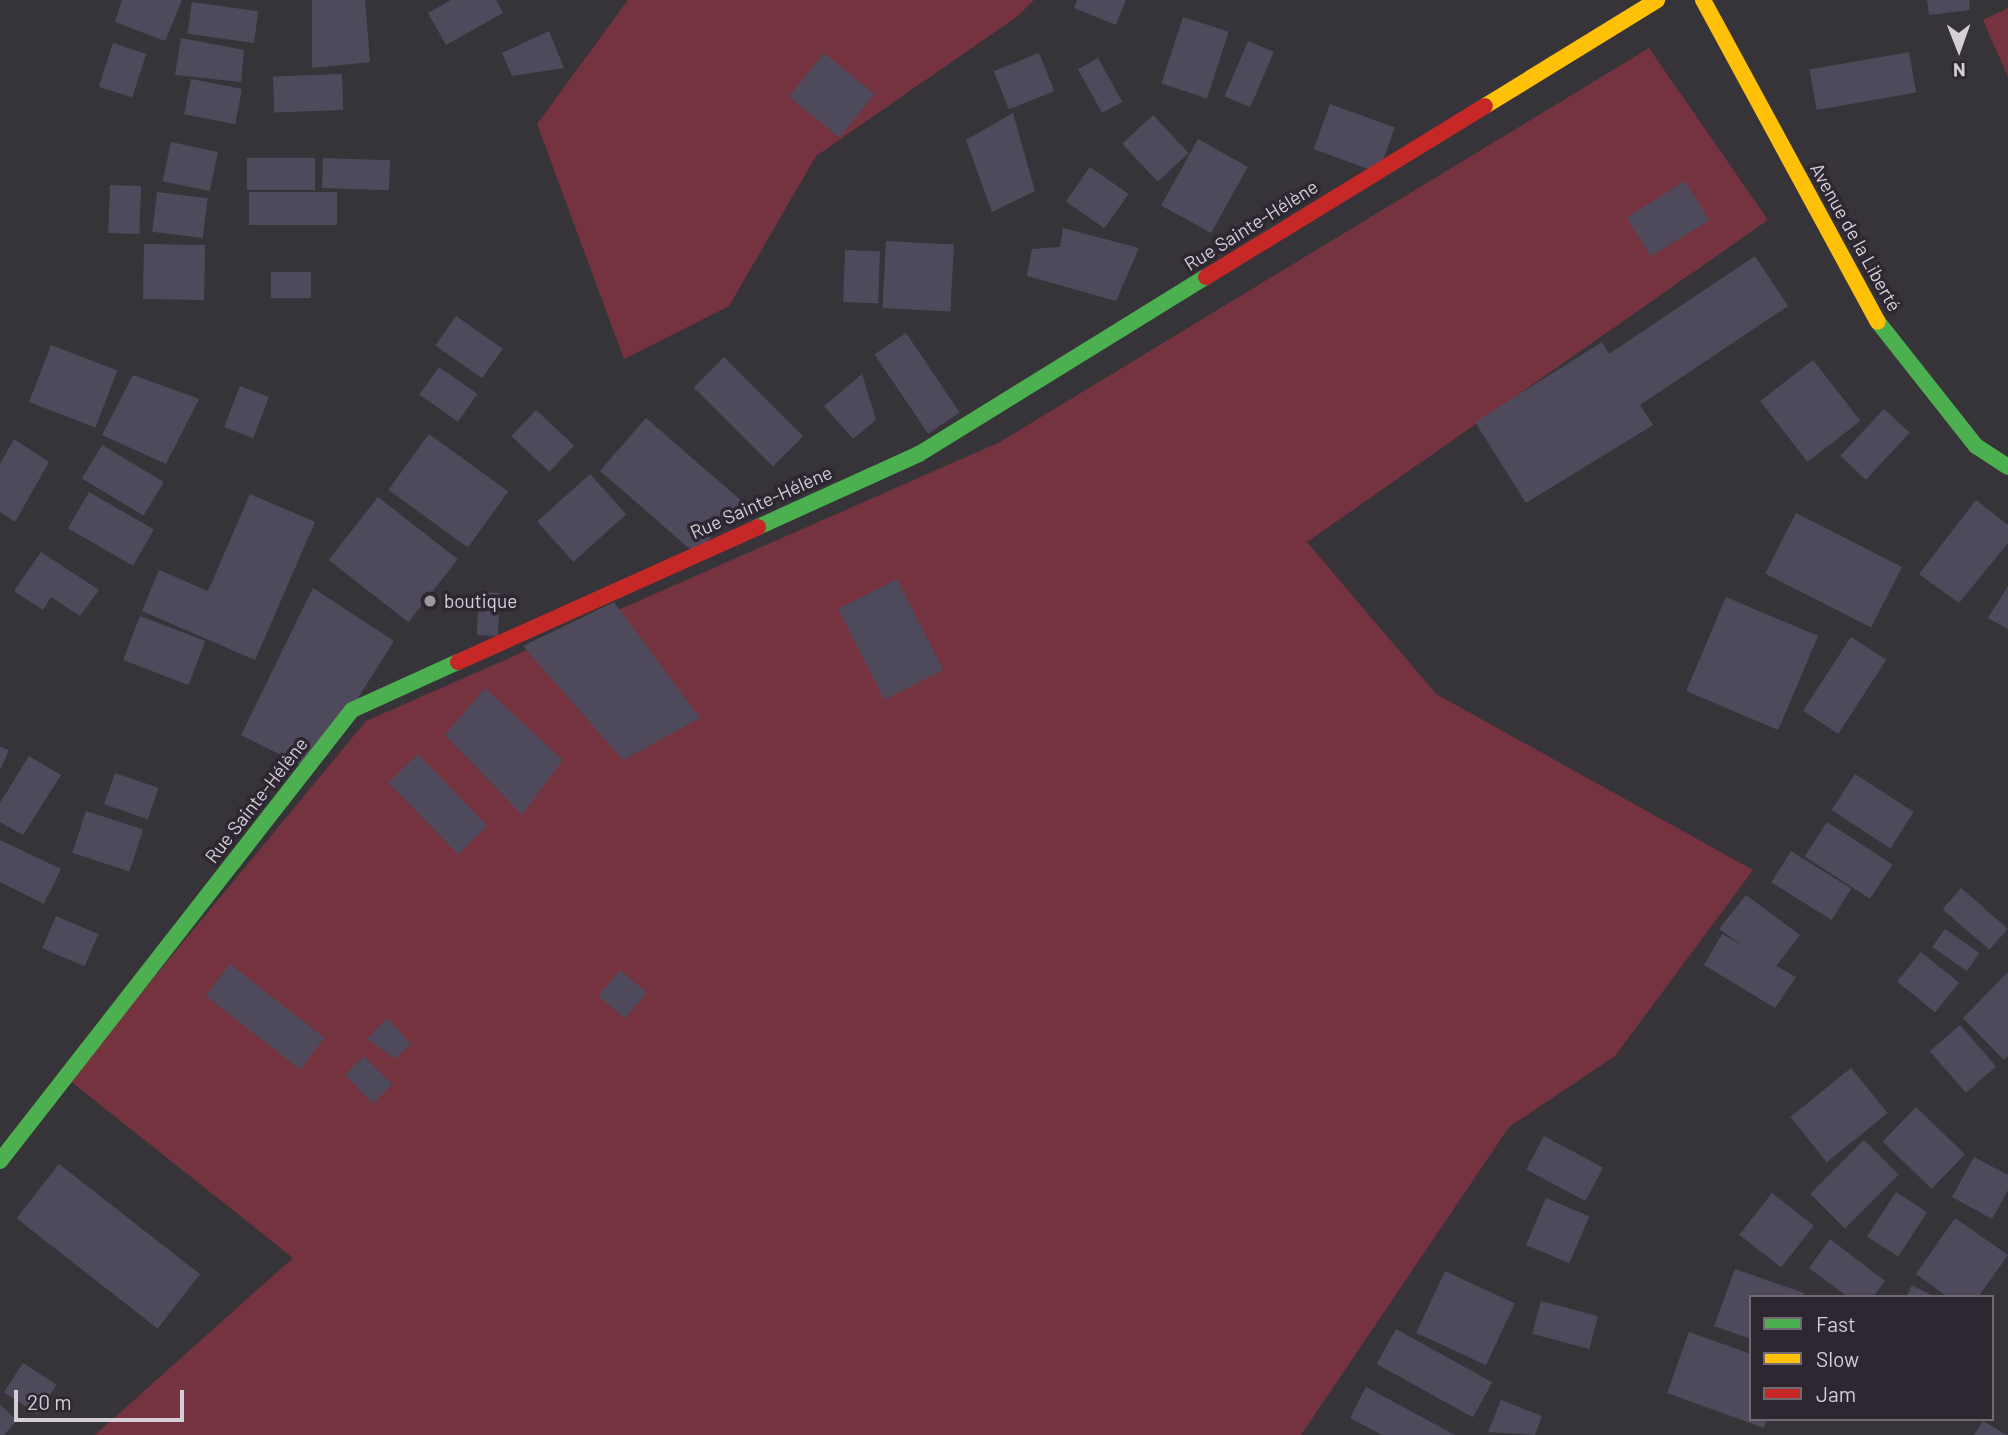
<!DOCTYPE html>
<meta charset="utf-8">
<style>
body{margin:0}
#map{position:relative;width:2008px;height:1435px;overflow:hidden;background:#373439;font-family:Barlow,sans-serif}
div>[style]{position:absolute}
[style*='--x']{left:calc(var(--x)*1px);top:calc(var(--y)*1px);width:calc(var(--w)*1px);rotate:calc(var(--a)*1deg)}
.green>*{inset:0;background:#74333e}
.building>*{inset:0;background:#4e4a5b;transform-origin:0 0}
.fast>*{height:16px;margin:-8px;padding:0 8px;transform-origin:8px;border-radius:8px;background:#4caf50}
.slow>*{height:16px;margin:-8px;padding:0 8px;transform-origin:8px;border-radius:8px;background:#ffc107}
.jam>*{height:16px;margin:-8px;padding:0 8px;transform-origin:8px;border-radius:8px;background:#c62828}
.dots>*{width:19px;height:19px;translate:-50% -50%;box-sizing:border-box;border:4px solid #2e2731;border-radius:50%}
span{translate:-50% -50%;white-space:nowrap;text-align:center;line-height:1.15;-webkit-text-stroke:7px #2e2731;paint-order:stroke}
.street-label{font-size:19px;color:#d4cfd6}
.poi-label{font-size:19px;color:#d4cfd6}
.left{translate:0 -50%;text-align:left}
.legend{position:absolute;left:1749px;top:1295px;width:245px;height:126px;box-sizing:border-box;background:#2e2731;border:2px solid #706a73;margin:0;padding:9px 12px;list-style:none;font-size:21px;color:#d4cfd6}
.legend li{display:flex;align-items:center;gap:14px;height:35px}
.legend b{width:35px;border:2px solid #706a73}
.north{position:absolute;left:1924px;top:14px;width:70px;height:70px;-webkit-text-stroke:5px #2e2731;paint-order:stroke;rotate:179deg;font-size:19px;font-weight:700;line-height:28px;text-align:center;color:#d4cfd6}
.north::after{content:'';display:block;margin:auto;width:24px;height:32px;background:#d4cfd6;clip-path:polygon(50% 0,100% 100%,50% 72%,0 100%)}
.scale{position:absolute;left:14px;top:1390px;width:170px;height:32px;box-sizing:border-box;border:4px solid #d4cfd6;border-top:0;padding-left:9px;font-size:21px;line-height:24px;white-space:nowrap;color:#d4cfd6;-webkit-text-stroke:5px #2e2731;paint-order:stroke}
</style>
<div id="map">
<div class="green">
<div style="clip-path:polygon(628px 0,1034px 0,1018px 16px,816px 156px,729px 306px,624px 359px,537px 124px)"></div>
<div style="clip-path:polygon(2008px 8px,2008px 77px,1983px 20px)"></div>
<div style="clip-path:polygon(1649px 48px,1768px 220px,1307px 542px,1436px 694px,1753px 870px,1615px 1056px,1509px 1127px,1301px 1435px,95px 1435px,293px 1258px,69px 1080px,366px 721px,1000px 442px)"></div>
</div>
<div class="building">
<div style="clip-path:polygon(122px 0,182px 0,165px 41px,115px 22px)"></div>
<div style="clip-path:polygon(312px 0,365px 0,370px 62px,312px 68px)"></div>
<div style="clip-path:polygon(451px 0,496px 0,503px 13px,446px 45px,428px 13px)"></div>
<div style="clip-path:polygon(1077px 0,1126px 0,1116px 25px,1074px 8px)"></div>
<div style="clip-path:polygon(1927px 0,1969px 0,1970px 10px,1929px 15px)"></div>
<div style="left:192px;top:2px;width:67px;height:32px;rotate:8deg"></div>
<div style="left:1183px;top:17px;width:48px;height:70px;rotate:18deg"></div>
<div style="clip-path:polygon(549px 31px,564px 68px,512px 76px,502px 53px)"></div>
<div style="clip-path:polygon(181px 38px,244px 50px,241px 82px,175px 75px)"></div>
<div style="left:1248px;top:41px;width:28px;height:60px;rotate:23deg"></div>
<div style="left:113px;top:43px;width:35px;height:46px;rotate:18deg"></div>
<div style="left:1909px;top:52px;width:41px;height:101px;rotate:80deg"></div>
<div style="left:824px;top:53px;width:65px;height:56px;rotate:39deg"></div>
<div style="left:1039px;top:53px;width:41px;height:49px;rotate:68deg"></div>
<div style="left:1098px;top:58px;width:50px;height:23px;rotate:61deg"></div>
<div style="left:342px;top:74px;width:36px;height:69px;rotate:88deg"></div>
<div style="left:191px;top:79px;width:52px;height:36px;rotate:11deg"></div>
<div style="left:1330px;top:104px;width:69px;height:48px;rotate:20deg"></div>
<div style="clip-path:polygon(1013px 113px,1035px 191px,992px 212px,966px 140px)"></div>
<div style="left:1153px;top:115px;width:52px;height:42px;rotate:47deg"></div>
<div style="left:1198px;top:139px;width:57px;height:76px;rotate:29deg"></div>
<div style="left:171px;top:142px;width:48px;height:40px;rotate:12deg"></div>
<div style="left:247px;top:158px;width:68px;height:32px"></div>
<div style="left:323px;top:158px;width:67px;height:30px;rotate:2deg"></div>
<div style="left:1090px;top:167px;width:47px;height:42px;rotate:35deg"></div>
<div style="left:1685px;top:181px;width:46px;height:69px;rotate:58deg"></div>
<div style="left:110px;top:185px;width:31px;height:48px;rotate:2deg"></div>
<div style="left:157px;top:192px;width:51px;height:40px;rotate:7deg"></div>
<div style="left:337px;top:192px;width:33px;height:88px;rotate:90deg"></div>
<div style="clip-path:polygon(1063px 228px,1139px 248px,1116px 301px,1027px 276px,1032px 249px,1060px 247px)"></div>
<div style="left:886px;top:241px;width:68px;height:67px;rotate:3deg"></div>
<div style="left:144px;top:244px;width:61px;height:55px;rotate:1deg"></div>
<div style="left:845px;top:250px;width:35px;height:52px;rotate:2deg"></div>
<div style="clip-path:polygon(1755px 256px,1788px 306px,1640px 405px,1653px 425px,1526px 503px,1475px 422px,1602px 342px,1609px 354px)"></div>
<div style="left:271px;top:272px;width:40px;height:26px"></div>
<div style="left:456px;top:316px;width:57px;height:36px;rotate:35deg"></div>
<div style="left:906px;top:333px;width:96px;height:38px;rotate:56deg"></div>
<div style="left:51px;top:345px;width:71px;height:61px;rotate:21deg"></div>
<div style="left:724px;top:357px;width:112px;height:43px;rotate:45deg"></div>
<div style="left:1813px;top:360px;width:77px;height:67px;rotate:52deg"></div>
<div style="left:439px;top:367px;width:47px;height:34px;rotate:35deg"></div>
<div style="clip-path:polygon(862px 374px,876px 420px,853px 439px,824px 406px)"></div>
<div style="clip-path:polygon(133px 375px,199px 399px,166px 464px,102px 435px)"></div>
<div style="left:240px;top:386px;width:31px;height:44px;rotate:21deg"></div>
<div style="left:1884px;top:409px;width:35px;height:64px;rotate:43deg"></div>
<div style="left:536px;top:410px;width:52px;height:36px;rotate:43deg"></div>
<div style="left:646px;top:418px;width:127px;height:70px;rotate:41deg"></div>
<div style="left:429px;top:434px;width:98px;height:69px;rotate:36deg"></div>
<div style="clip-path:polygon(14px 439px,49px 462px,15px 522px,0 512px,0 464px)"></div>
<div style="left:102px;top:445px;width:72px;height:39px;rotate:31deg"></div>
<div style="left:590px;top:474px;width:54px;height:71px;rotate:48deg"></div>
<div style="left:89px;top:492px;width:75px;height:42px;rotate:30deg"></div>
<div style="clip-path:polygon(250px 494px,315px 522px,255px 660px,142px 611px,159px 570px,208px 591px)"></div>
<div style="left:378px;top:497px;width:101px;height:80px;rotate:38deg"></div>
<div style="clip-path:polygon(1976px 500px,2008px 525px,2008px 543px,1959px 603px,1919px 574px)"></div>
<div style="left:1796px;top:513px;width:119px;height:68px;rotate:27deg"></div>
<div style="clip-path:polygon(41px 552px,99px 590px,80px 616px,51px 597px,43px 610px,14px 591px)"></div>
<div style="left:897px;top:579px;width:102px;height:66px;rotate:63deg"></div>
<div style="clip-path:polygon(2008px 586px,2008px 629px,1988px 618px)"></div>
<div style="clip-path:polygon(313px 588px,394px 641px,349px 712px,307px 768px,241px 735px)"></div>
<div style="left:479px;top:592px;width:21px;height:43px;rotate:3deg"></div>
<div style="left:1726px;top:597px;width:100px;height:102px;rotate:23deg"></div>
<div style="clip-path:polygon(614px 602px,700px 718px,623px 760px,523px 646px)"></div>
<div style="left:140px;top:616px;width:70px;height:47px;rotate:21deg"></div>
<div style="left:1851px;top:637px;width:42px;height:88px;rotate:33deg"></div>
<div style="clip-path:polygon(485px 688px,563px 760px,522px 815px,445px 735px)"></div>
<div style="clip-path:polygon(0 747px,9px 750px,0 770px)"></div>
<div style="left:418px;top:754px;width:100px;height:41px;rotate:46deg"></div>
<div style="clip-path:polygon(29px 756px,61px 775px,23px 835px,0 822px,0 803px)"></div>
<div style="left:115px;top:773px;width:46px;height:33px;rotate:19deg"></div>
<div style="left:1855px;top:774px;width:70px;height:43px;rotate:33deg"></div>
<div style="left:86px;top:811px;width:60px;height:44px;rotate:18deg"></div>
<div style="left:1827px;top:822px;width:78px;height:41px;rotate:33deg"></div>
<div style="clip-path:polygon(0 840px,61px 869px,44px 904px,0 882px)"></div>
<div style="left:1791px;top:851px;width:71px;height:37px;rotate:32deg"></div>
<div style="left:1961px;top:888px;width:62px;height:28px;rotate:41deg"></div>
<div style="clip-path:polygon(1746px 895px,1800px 935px,1776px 966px,1796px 977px,1775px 1008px,1704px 965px,1722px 934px,1743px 946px,1719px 929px)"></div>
<div style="left:56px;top:916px;width:46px;height:35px;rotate:23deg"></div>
<div style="left:1945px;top:929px;width:42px;height:22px;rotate:35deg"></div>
<div style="left:1921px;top:952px;width:49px;height:38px;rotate:39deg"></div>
<div style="left:230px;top:964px;width:120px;height:40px;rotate:38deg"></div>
<div style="left:620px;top:970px;width:35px;height:34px;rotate:40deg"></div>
<div style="clip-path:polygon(2008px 972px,2008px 1056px,2004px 1060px,1963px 1018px)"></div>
<div style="clip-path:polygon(387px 1018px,411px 1044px,395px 1059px,367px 1039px)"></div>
<div style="left:1960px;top:1025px;width:55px;height:40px;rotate:49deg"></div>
<div style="left:364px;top:1056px;width:40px;height:27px;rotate:45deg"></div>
<div style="left:1851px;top:1068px;width:58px;height:78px;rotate:51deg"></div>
<div style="left:1916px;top:1107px;width:68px;height:48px;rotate:44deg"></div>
<div style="left:1544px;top:1136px;width:67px;height:38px;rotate:28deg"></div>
<div style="left:1864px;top:1140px;width:49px;height:76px;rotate:45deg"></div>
<div style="clip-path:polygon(1974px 1157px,2008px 1175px,2008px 1190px,1992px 1219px,1952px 1197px)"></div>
<div style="left:59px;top:1164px;width:179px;height:69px;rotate:38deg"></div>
<div style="left:1896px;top:1192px;width:37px;height:53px;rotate:33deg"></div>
<div style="left:1772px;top:1193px;width:53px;height:53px;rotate:38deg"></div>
<div style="left:1546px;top:1198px;width:47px;height:51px;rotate:23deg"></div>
<div style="clip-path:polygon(1955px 1218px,2008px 1255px,1978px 1297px,1948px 1297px,1916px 1274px)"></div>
<div style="clip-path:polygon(1830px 1239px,1885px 1281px,1873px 1297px,1848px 1297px,1809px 1268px)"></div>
<div style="clip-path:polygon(1735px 1269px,1804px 1293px,1803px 1297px,1751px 1297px,1751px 1339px,1714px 1326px)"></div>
<div style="left:1445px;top:1271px;width:77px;height:68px;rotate:25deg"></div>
<div style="clip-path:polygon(1912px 1285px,1935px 1297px,1906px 1297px)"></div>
<div style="left:1541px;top:1301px;width:59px;height:34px;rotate:15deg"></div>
<div style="left:1396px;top:1329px;width:110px;height:40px;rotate:29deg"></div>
<div style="clip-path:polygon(1689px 1332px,1751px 1354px,1751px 1419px,1767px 1419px,1764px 1428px,1667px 1393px)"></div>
<div style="left:23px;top:1363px;width:40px;height:35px;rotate:33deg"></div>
<div style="clip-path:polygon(1366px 1387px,1455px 1435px,1382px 1435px,1350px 1418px)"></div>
<div style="clip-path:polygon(1501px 1400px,1542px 1416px,1535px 1435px,1488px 1432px)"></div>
<div style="clip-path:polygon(0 1405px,17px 1420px,4px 1435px,0 1435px)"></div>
<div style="clip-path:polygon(1983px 1421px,2007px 1435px,1974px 1435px)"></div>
</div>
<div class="fast">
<div style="--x:1878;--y:322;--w:158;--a:51.7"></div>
<div style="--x:1976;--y:446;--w:38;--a:33"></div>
<div style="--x:758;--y:527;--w:177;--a:-24.4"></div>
<div style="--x:919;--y:454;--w:337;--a:-31.7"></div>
<div style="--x:0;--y:1161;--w:572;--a:-52.03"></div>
<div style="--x:352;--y:710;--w:116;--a:-24.4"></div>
</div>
<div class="slow">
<div style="--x:1703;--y:0;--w:366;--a:61.5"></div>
<div style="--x:1485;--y:106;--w:202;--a:-31.6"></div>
</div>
<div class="jam">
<div style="--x:1206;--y:277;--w:327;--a:-31.5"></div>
<div style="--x:458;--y:662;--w:329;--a:-24.2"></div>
</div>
<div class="dots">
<div style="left:430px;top:601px;background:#9d999f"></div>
</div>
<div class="street-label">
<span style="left:1251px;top:225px;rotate:-32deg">Rue Sainte-Hélène</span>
<span style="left:1856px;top:237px;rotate:61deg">Avenue de la Liberté</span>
<span style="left:761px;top:502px;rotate:-24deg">Rue Sainte-Hélène</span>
<span style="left:256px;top:800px;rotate:-52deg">Rue Sainte-Hélène</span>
</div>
<div class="poi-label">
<span class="left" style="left:444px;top:601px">boutique</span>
</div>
<ul class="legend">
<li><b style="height:9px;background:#4caf50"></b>Fast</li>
<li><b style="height:9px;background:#ffc107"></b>Slow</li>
<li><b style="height:9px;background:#c62828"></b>Jam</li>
</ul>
<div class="north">N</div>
<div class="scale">20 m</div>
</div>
